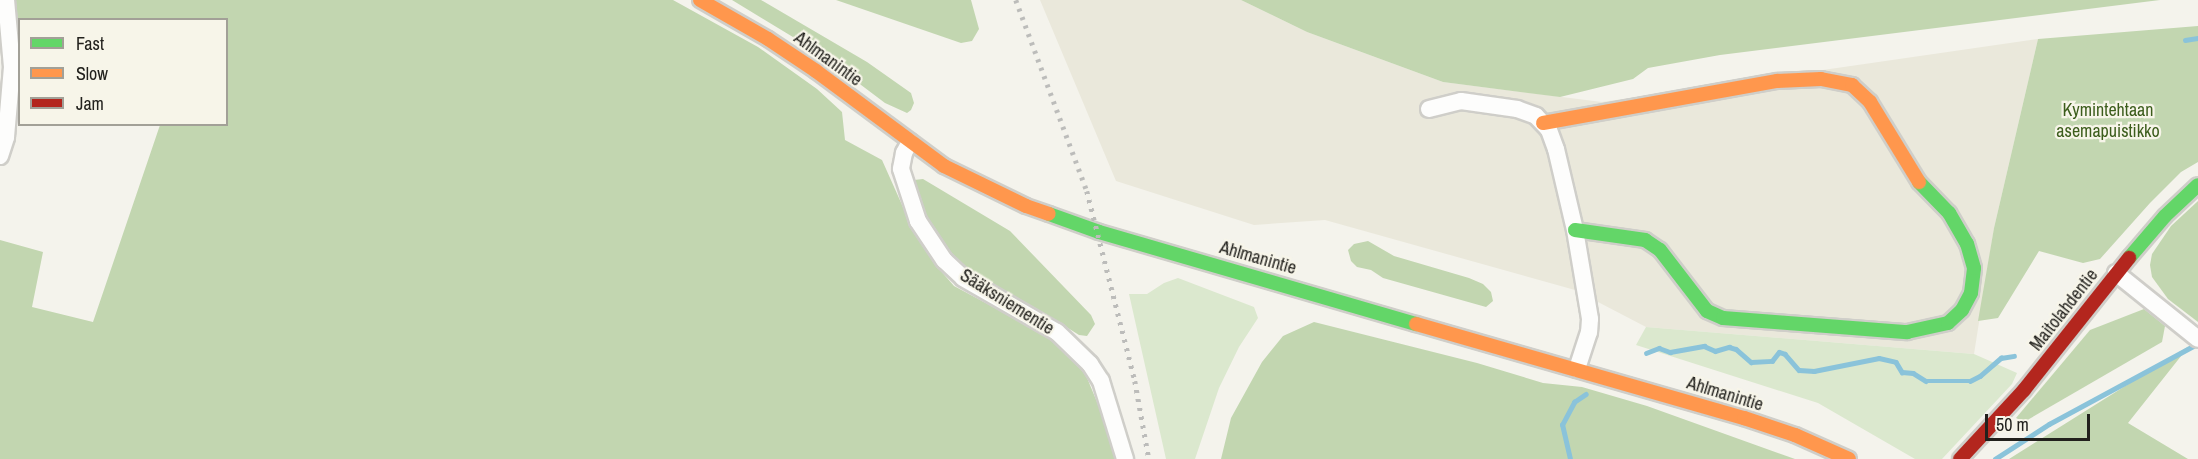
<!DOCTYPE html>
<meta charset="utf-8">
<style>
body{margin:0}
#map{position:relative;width:2198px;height:459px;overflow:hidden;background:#f4f3ec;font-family:"Archivo Narrow",sans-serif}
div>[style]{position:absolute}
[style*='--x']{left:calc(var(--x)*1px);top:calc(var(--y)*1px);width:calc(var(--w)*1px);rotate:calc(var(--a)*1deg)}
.built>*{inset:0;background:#eae8db}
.green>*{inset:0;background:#dbe8ce}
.forest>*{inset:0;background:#c2d6b0}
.stream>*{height:4.5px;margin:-2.25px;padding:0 2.25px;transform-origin:2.25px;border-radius:2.25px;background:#8ac3da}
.roads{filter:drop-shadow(2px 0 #cfcec9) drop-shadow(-2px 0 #cfcec9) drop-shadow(0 2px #cfcec9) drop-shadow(0 -2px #cfcec9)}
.street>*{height:16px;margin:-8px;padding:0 8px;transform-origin:8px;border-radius:8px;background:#fdfdfc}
.fast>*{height:14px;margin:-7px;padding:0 7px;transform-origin:7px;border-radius:7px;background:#63d668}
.slow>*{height:14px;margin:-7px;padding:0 7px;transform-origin:7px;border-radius:7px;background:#ff974d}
.jam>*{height:14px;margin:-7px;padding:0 7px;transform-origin:7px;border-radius:7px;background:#b3261e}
.rail>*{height:4.5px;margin-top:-2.25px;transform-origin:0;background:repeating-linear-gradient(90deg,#bcbcba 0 3px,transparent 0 9px)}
span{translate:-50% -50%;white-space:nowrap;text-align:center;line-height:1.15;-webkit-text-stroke:4.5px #f7f5e9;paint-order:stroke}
.street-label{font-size:18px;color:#22211d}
.park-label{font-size:18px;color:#3c5d1c}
.legend{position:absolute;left:18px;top:18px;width:210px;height:108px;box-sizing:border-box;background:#f7f5e9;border:2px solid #a2a097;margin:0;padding:8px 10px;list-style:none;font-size:18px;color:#22211d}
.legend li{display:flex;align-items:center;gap:12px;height:30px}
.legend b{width:30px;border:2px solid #a2a097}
.scale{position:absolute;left:1985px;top:414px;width:105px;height:27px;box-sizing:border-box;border:3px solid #22211d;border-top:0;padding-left:8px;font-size:18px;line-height:21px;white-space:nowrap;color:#22211d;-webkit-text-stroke:4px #f7f5e9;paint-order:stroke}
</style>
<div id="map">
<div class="built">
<div style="clip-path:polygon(1040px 0,1241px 0,1307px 32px,1443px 82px,1602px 102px,2038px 39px,1994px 228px,1974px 354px,1646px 327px,1575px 290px,1325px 220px,1254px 225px,1116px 181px)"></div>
</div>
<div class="green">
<div style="clip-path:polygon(1178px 278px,1254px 307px,1258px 318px,1239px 347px,1219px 388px,1195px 459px,1166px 459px,1129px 294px,1147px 294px,1164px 283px)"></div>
<div style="clip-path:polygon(1646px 327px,1974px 354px,2017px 373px,2012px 384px,1942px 459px,1915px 459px,1818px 403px,1636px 345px)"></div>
</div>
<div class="forest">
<div style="clip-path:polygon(13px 0,673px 0,758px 47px,817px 89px,842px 112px,845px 140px,882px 160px,915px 234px,934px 263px,954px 286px,1055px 340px,1085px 373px,1102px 414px,1115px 459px,0 459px,0 240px,43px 252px,32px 307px,93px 322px,160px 125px,226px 124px,226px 20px,20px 20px,19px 53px,16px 52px)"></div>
<div style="clip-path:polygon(732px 0,761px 0,867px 62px,911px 93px,914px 103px,911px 110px,907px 113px,885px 103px,816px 51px)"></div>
<div style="clip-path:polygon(836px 0,971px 0,979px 29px,972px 41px,961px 43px)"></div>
<div style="clip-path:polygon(1241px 0,2160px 0,1720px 55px,1648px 68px,1633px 79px,1560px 97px,1443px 82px,1307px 32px)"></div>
<div style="clip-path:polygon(2198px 26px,2198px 162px,2181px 172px,2150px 203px,2100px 259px,2083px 263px,2039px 251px,1998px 318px,1978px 321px,1994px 228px,2038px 39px)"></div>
<div style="clip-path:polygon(923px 179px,1010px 231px,1091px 315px,1095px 324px,1087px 336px,1079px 335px,1060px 323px,1010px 299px,974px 277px,943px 246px,920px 211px,913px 191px,914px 180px)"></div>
<div style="clip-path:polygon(2198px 201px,2198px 322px,2168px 299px,2152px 277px,2150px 265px,2152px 254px,2171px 226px)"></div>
<div style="clip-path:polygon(1368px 241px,1394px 256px,1469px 278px,1483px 284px,1491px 292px,1493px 301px,1486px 307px,1383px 278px,1371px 270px,1357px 267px,1351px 261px,1348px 250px,1354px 244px)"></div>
<div style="clip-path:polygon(2144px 309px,2165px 326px,2162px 342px,2024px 422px,2016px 418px,2090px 330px)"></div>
<div style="clip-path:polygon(1314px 322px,1477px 363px,1543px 383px,1582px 387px,1647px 406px,1795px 459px,1221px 459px,1231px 418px,1262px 362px,1283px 336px)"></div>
<div style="clip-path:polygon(2189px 346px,2128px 423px,2188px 459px,2009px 459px)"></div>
</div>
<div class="stream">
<div style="--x:2185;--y:40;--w:13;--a:-9"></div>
<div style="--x:1646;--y:353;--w:14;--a:-21"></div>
<div style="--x:1659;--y:348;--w:12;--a:20"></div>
<div style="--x:1670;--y:352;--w:35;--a:-10"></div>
<div style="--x:1704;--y:346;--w:12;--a:24"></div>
<div style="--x:1715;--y:351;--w:15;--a:-16"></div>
<div style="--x:1729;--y:347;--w:7;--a:16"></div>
<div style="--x:1736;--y:349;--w:20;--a:41"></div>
<div style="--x:1751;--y:362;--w:21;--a:-3"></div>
<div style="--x:1772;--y:361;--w:11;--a:-52"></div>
<div style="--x:1779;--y:352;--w:6;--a:18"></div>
<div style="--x:1785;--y:354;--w:21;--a:49"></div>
<div style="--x:1799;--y:370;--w:15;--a:4"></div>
<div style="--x:1814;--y:371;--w:66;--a:-11.3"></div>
<div style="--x:1879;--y:358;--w:17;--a:13"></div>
<div style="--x:1896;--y:362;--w:12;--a:59"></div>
<div style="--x:1902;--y:372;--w:11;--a:5"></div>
<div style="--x:1913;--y:373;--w:15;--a:32"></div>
<div style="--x:1926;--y:381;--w:44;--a:0"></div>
<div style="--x:1970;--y:381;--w:11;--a:-27"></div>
<div style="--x:1980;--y:376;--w:28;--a:-41"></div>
<div style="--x:2001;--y:358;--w:13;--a:-9"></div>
<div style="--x:1570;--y:459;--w:35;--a:-103"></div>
<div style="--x:1562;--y:425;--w:26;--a:-62"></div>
<div style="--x:1574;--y:402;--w:14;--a:-34"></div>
<div style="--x:1995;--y:459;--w:64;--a:-32.9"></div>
<div style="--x:2049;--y:424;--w:164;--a:-28.4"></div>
</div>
<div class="roads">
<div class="street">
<div style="--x:1429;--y:109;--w:33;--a:-14"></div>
<div style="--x:1461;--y:101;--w:57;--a:8.1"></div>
<div style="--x:1517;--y:109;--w:20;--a:20"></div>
<div style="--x:1536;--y:116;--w:19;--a:47"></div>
<div style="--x:1549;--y:130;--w:20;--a:70"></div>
<div style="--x:1556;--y:149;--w:83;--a:76.8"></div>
<div style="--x:1575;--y:230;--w:90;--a:80.4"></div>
<div style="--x:1590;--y:319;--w:13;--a:94"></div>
<div style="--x:1589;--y:332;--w:39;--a:108"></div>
<div style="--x:910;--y:142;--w:13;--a:119"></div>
<div style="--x:904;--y:153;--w:16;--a:101"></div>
<div style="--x:901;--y:169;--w:55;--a:71.9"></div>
<div style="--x:918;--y:221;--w:47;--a:56.3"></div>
<div style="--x:944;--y:260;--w:26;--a:43"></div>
<div style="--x:963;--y:278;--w:108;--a:29.9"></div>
<div style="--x:1057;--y:332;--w:46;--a:44.1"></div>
<div style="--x:1090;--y:364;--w:20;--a:57"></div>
<div style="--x:1101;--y:381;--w:82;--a:72.9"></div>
<div style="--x:0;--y:156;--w:20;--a:-72"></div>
<div style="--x:6;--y:137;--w:70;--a:-85.1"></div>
<div style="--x:12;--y:67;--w:67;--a:-95.1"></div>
<div style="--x:2116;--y:273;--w:105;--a:38.8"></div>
</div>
<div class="fast">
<div style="--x:1049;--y:214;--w:53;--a:19.8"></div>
<div style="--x:1099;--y:232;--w:330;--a:16.2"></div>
<div style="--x:1575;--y:230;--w:71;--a:8.1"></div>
<div style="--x:1645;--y:240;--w:18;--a:34"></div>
<div style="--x:1660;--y:250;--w:77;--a:52.4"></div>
<div style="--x:1707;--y:311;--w:17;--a:24"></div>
<div style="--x:1723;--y:318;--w:185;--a:4.4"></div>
<div style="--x:1907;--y:332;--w:42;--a:-12.4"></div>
<div style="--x:1948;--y:323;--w:19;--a:-43"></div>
<div style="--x:1962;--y:310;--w:19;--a:-62"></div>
<div style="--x:1971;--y:293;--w:25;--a:-83"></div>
<div style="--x:1974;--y:268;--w:25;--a:-106"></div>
<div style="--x:1967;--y:244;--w:36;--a:-120"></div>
<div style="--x:1949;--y:213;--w:43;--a:-134.1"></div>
<div style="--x:2129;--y:258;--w:55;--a:-49.4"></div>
<div style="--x:2165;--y:216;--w:45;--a:-43.2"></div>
</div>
<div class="slow">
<div style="--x:700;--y:0;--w:78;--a:29.8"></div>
<div style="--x:768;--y:39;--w:58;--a:33.7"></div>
<div style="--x:816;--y:71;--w:159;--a:36.6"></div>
<div style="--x:944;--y:166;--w:91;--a:26"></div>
<div style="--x:1026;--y:206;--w:24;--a:19"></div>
<div style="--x:1543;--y:123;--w:238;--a:-10.2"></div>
<div style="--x:1777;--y:81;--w:44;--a:-2.6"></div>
<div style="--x:1821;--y:79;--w:32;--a:11"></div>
<div style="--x:1852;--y:85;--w:25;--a:43"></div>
<div style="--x:1870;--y:102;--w:94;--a:58.5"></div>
<div style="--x:1416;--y:324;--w:341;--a:16"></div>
<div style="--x:1744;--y:418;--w:54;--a:18.4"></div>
<div style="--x:1795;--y:435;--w:59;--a:24"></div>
</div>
<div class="jam">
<div style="--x:1960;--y:459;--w:94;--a:-47.2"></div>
<div style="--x:2024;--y:390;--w:169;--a:-51.5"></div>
</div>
</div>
<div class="rail">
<div style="--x:1016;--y:0;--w:204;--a:69.6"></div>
<div style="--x:1087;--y:191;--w:196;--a:75.8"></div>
<div style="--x:1135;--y:381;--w:79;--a:79.8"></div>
</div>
<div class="street-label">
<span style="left:828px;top:59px;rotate:36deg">Ahlmanintie</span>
<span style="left:1258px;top:258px;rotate:16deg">Ahlmanintie</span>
<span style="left:1007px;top:302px;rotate:32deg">Sääksniementie</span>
<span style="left:2064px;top:310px;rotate:-52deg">Maitolahdentie</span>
<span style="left:1725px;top:394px;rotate:17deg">Ahlmanintie</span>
</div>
<div class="park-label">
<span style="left:2108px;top:121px">Kymintehtaan<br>asemapuistikko</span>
</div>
<ul class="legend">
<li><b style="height:8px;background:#63d668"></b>Fast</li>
<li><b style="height:8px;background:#ff974d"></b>Slow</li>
<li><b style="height:8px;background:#b3261e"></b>Jam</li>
</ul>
<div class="scale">50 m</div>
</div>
